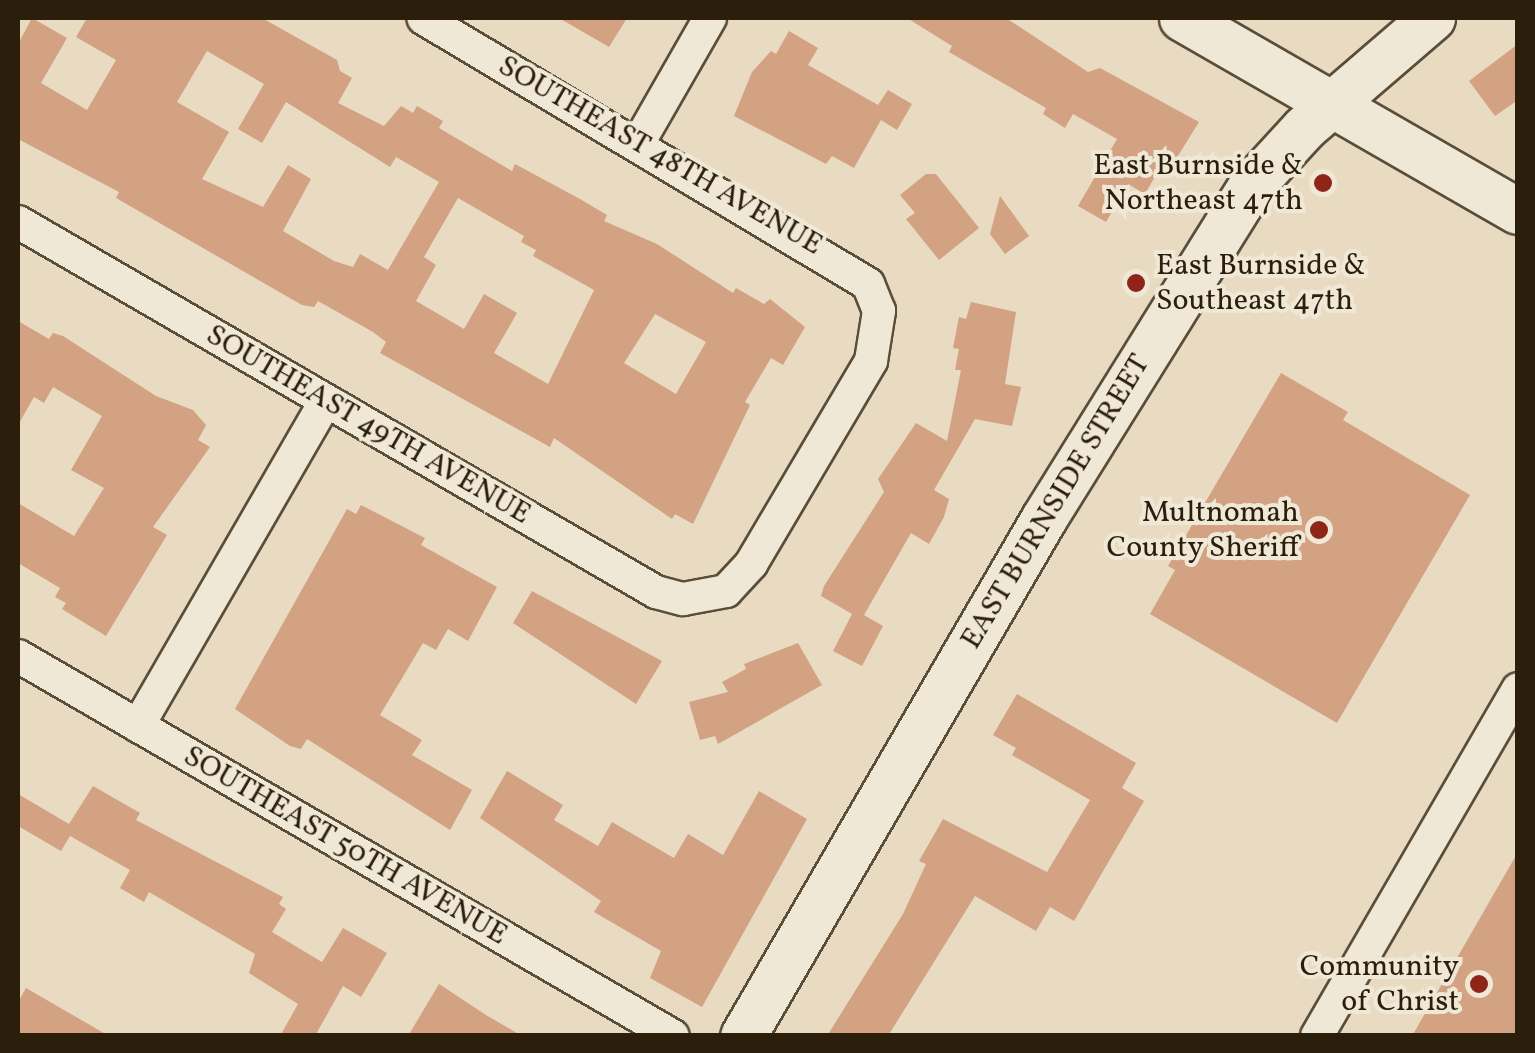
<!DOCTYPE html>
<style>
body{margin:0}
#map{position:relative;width:1535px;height:1053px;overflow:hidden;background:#e8dbc2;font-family:Vollkorn,serif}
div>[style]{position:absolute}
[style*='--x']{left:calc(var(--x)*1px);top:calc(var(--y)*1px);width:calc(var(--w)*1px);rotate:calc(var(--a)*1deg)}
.building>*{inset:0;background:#d2a283}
.roads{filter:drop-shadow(2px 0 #5a4d39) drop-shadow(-2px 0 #5a4d39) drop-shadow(0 2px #5a4d39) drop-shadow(0 -2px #5a4d39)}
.street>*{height:32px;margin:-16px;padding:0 16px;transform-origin:16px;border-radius:16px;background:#f0e8d7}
.secondary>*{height:45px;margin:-22.5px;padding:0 22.5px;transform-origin:22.5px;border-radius:22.5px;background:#f0e8d7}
.dots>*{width:28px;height:28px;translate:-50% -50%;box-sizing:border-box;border:5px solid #f0e8d7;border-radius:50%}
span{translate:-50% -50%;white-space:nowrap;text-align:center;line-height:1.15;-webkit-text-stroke:8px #f0e8d7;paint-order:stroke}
.street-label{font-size:30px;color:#2b1e0b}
.poi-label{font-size:30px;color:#2b1e0b}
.right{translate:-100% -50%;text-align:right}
.left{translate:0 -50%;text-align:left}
.frame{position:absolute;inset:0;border:20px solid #2b1e0b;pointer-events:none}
</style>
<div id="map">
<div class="building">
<div style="clip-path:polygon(evenodd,32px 18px,67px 38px,41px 83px,87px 110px,116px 60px,76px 37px,87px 18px,262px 18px,337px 60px,340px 71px,352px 78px,338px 103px,384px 126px,401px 106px,413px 113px,417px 106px,443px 121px,439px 128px,512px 171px,515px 164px,580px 199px,607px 215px,604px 221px,657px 244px,733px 293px,736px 288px,764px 304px,770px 299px,805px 327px,783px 365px,771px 358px,745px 402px,750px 405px,693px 524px,675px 514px,672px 519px,554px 438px,550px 447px,380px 353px,386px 342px,373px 332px,318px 301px,314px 307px,302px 305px,116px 198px,119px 192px,18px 139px,18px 44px,32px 18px,207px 51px,264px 84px,238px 129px,262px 143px,286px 102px,390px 167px,396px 157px,439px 182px,388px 270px,360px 254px,353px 267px,334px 261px,283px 231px,311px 179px,288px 165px,263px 207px,202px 179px,229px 132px,177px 102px,207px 51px,32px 18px,458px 198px,524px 236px,521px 242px,536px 250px,533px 256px,594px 290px,548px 384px,494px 353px,517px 313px,484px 294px,464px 329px,416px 301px,436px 265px,424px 257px,458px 198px,32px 18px,655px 314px,706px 342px,676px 394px,624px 363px,655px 314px)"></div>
<div style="clip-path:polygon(559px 18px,627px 18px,609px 47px)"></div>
<div style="clip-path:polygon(907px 18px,1006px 18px,1088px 72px,1100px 68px,1199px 122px,1176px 159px,1168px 154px,1145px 194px,1128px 184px,1106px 222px,1078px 206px,1117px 139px,1073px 114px,1065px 128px,1043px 114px,1046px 108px,949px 52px,952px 46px)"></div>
<div style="clip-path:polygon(789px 31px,818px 48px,808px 65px,878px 105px,888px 90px,912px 104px,897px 130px,881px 120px,854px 168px,832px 156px,826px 164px,734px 116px,752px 72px,771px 51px,776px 54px)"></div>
<div style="clip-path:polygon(1518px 44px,1518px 100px,1495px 116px,1469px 81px)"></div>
<div style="clip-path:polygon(926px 174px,936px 174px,979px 228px,939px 260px,906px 219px,915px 213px,900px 195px)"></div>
<div style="clip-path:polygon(1000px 196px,1029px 236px,1005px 254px,990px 234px)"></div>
<div style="clip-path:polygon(971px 302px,1016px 312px,1005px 384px,1021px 387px,1012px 426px,975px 419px,934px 490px,949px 499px,944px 517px,929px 544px,911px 533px,864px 615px,883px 626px,862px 666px,833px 651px,852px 614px,821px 596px,824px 586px,884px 492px,878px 479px,916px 423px,947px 441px,961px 370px,955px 370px,959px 349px,953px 348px,959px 317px,966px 319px)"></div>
<div style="clip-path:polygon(18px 321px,49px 339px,53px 333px,63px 336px,156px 396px,193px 410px,206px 425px,198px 440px,210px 447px,153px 527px,167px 535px,106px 636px,62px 609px,66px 603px,55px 597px,60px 588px,18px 563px,18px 503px,74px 536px,104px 488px,71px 470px,102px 416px,53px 387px,44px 403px,34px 397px,18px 425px)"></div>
<div style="clip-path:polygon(1281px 373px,1348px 412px,1343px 420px,1470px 495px,1337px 723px,1150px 614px,1175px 570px,1168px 566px)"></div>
<div style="clip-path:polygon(361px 505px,425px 538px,421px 545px,497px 587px,468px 641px,448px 629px,436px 650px,423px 643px,380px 715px,422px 740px,412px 755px,472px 790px,450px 830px,307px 739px,301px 749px,290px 746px,235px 709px,347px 509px,356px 514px)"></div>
<div style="clip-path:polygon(532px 591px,662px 661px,636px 704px,513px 623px)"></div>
<div style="clip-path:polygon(798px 643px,822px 685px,718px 744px,715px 736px,700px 740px,689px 702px,728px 692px,722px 682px,746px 669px,744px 664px)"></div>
<div style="clip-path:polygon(1017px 694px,1136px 763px,1122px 788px,1144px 801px,1074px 921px,1050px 907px,1036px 931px,975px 896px,888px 1036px,827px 1036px,903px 914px,926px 864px,919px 861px,943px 819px,1047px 872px,1090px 800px,1012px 755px,1016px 748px,993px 735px)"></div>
<div style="clip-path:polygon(507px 771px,563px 805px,554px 820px,598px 846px,612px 822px,674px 858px,688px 834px,723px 855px,759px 791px,807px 819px,702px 1007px,650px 978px,661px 951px,594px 912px,601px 901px,480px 818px)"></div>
<div style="clip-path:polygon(93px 786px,140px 813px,136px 820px,283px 897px,279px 904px,286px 909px,272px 932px,322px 962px,343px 928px,387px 953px,361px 997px,343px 986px,315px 1036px,280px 1036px,298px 1004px,249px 973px,255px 954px,149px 892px,144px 902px,120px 888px,130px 870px,70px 836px,61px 851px,18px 826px,18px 794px,69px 824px)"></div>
<div style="clip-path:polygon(1518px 852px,1518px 1036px,1412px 1036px)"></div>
<div style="clip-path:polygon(439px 984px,486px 1015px,522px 1036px,408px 1036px)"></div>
<div style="clip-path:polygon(26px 988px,109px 1036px,18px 1036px,18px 1002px)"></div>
</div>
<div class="roads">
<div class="street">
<div style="--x:639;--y:142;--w:143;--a:-60.2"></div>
<div style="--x:18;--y:222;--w:738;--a:30.11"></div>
<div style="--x:656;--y:592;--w:28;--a:15"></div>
<div style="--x:683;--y:599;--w:44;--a:-10.5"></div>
<div style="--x:726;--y:591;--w:37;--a:-47"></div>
<div style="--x:751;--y:564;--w:236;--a:-59.4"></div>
<div style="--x:871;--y:361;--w:51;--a:-80.9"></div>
<div style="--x:879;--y:311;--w:29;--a:-112"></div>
<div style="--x:868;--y:284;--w:518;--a:-149.13"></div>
<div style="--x:18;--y:656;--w:757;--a:30.12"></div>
<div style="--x:138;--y:726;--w:375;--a:-60"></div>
<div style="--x:1317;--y:1036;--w:401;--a:-59.9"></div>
</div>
<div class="secondary">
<div style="--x:1182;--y:18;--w:387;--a:29.9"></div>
<div style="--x:743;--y:1036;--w:599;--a:-59.84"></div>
<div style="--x:1044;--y:518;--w:390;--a:-58.1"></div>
<div style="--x:1250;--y:187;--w:80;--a:-47.5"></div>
<div style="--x:1304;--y:128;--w:169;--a:-40.7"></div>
</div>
</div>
<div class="dots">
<div style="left:1323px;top:183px;background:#8f2418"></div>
<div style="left:1136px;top:283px;background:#8f2418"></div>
<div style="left:1319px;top:530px;background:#8f2418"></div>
<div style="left:1479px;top:984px;background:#8f2418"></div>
</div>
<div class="street-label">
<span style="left:660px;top:156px;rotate:30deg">SOUTHEAST 48TH AVENUE</span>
<span style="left:368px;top:425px;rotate:30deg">SOUTHEAST 49TH AVENUE</span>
<span style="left:1056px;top:502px;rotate:-59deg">EAST BURNSIDE STREET</span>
<span style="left:345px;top:846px;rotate:30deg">SOUTHEAST 50TH AVENUE</span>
</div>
<div class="poi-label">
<span class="right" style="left:1303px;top:183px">East Burnside &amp;<br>Northeast 47th</span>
<span class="left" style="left:1156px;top:283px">East Burnside &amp;<br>Southeast 47th</span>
<span class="right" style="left:1299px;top:530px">Multnomah<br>County Sheriff</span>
<span class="right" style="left:1459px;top:984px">Community<br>of Christ</span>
</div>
<div class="frame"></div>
</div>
